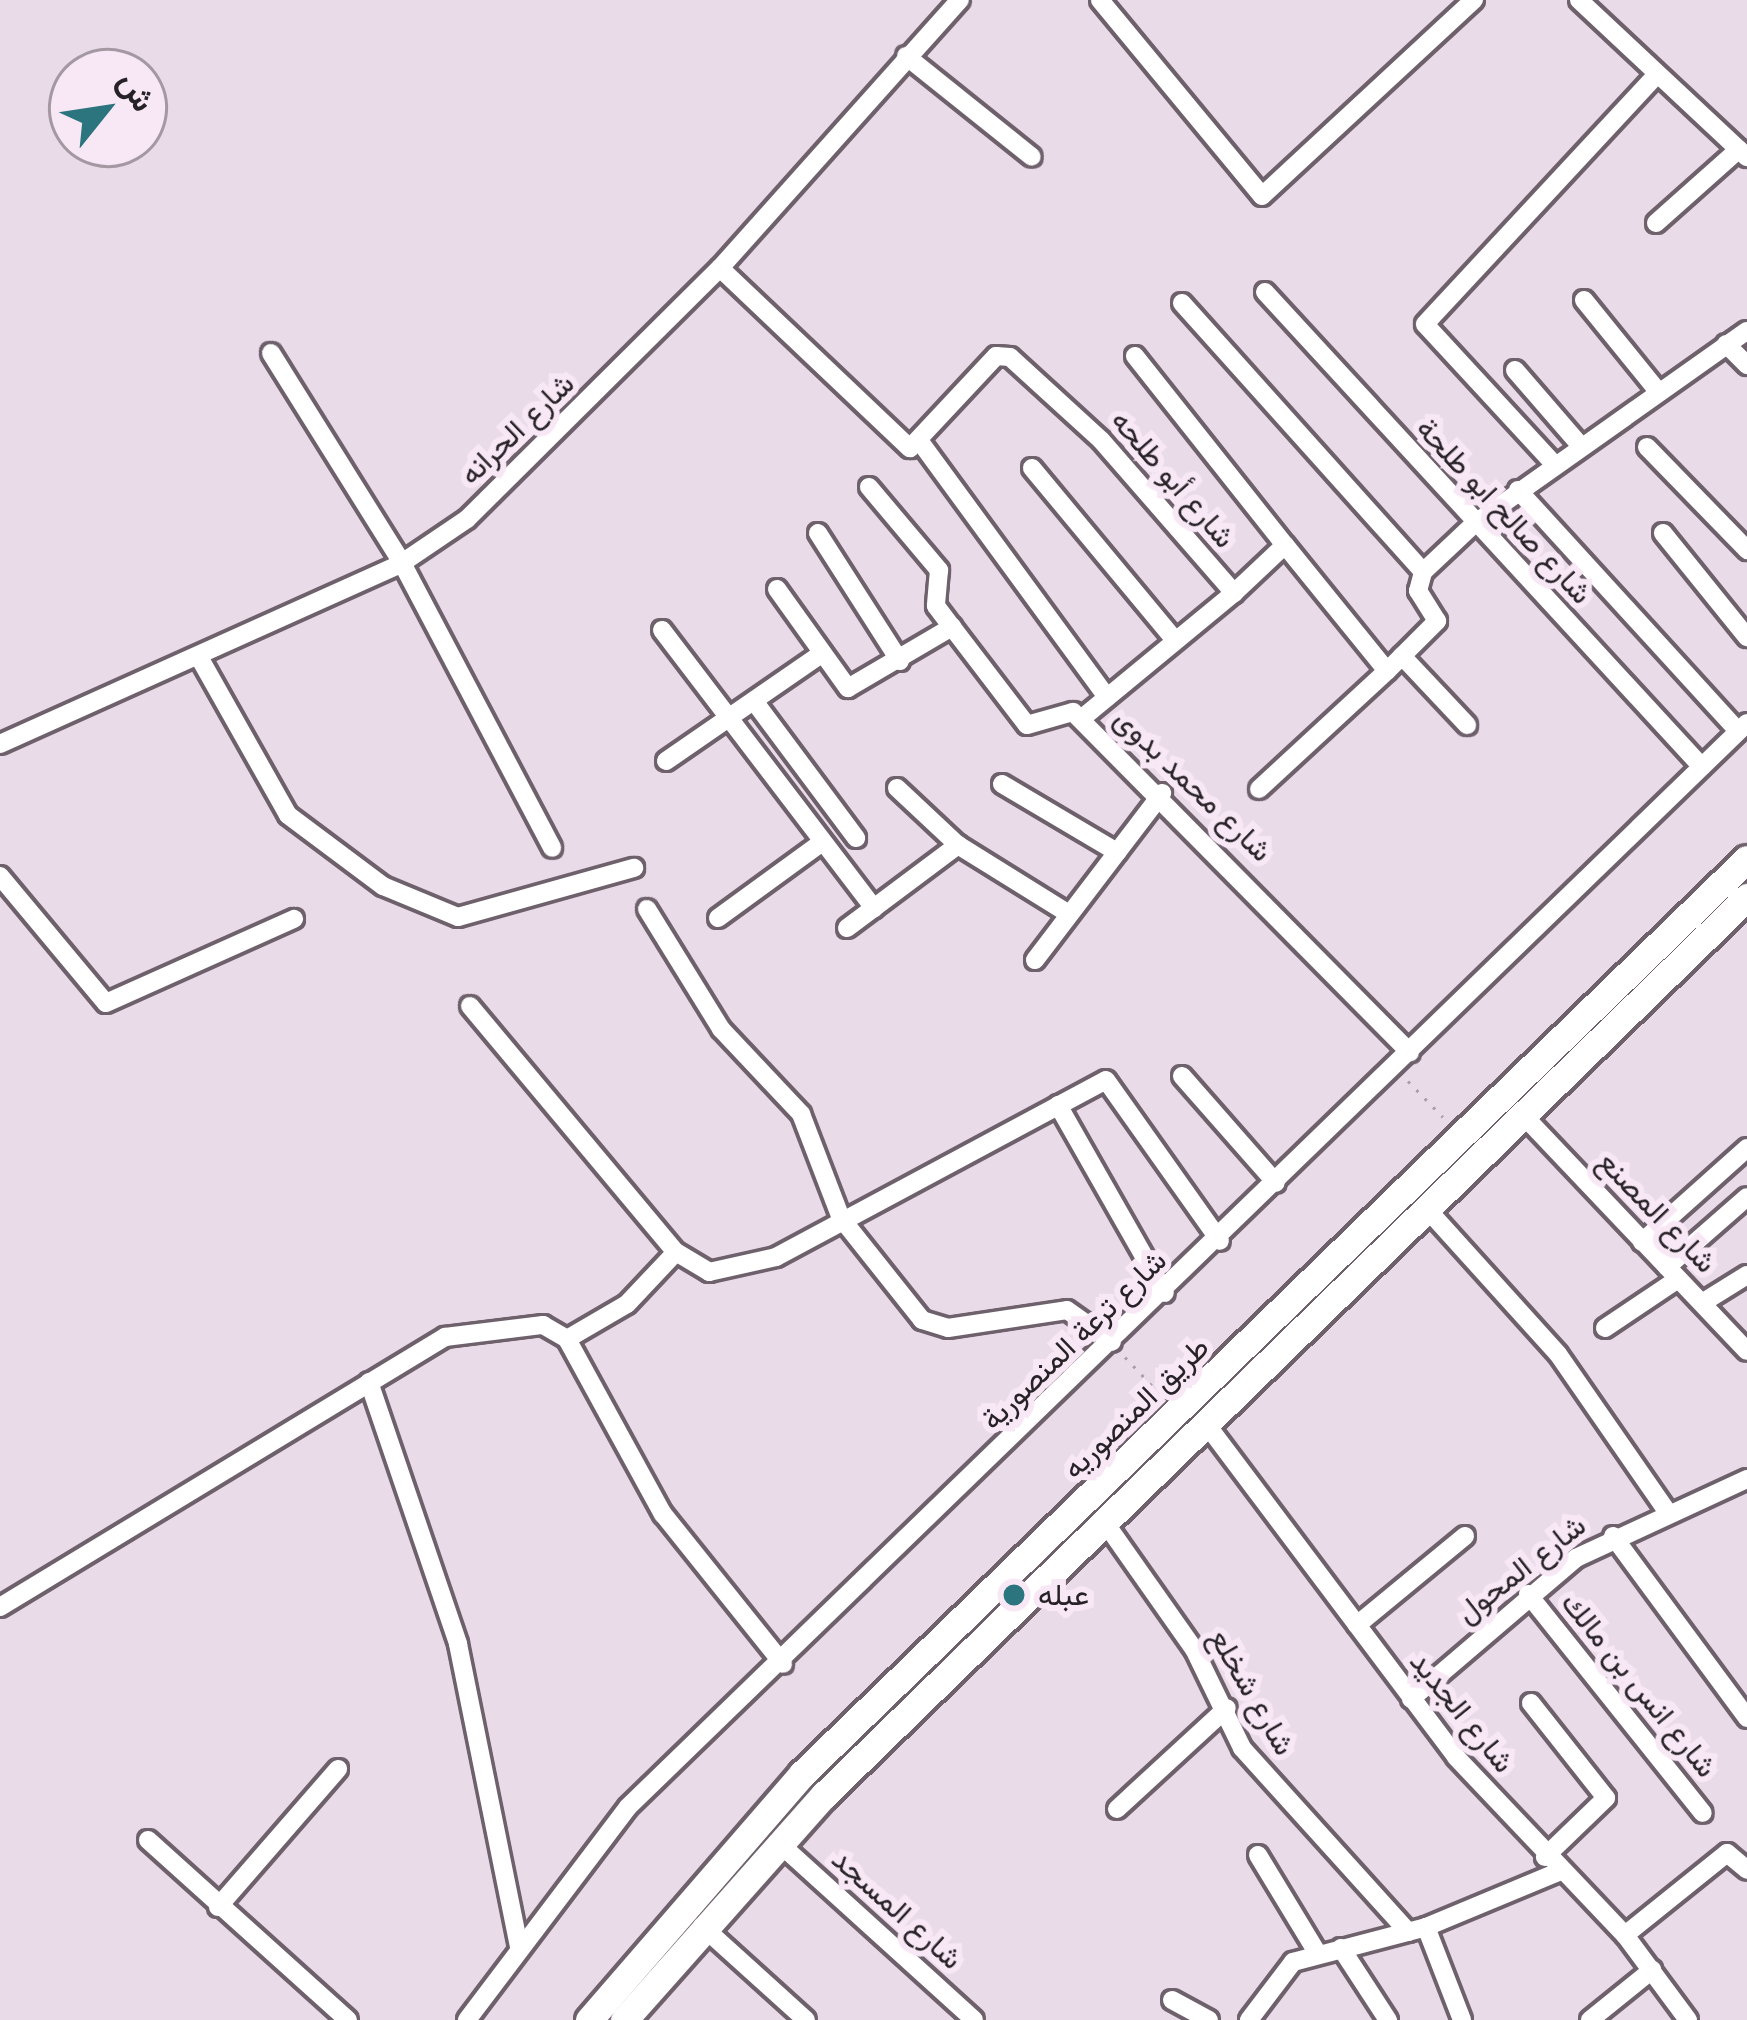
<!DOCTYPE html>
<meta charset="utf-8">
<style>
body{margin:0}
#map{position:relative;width:1747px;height:2020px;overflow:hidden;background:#eadbe8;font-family:Poppins,Vazirmatn,sans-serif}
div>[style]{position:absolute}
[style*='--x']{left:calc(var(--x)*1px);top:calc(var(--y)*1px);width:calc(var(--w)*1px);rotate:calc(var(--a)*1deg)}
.path>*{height:3px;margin-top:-1.5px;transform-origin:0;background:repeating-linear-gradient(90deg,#aa9ea9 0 3px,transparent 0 12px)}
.roads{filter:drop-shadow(3px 0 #6e616c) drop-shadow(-3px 0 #6e616c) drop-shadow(0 3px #6e616c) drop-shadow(0 -3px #6e616c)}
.minor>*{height:18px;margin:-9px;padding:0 9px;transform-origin:9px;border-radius:9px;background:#fff}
.secondary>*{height:27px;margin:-13.5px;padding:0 13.5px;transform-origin:13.5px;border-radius:13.5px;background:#fff}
.dots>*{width:33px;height:33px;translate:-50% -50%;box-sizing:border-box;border:6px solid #f8e8f6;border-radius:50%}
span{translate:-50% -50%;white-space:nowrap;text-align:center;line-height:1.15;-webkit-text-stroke:12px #f8e8f6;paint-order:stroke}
.street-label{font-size:30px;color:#272227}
.poi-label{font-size:30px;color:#272227}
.left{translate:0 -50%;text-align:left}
.north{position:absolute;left:48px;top:48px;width:120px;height:120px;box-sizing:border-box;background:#f8e8f6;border:3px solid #a499a3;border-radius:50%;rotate:60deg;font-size:33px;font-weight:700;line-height:48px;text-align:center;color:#272227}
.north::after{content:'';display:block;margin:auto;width:42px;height:54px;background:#2c747e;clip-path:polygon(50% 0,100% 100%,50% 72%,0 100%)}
</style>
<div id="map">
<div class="path">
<div style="--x:1408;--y:1081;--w:50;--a:45.8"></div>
<div style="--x:1125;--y:1357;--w:51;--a:46.6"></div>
</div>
<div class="roads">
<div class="minor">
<div style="--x:1100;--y:0;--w:254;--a:50.4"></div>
<div style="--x:1262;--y:196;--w:289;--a:-42.8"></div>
<div style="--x:1579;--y:0;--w:230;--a:43.1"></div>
<div style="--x:906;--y:56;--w:161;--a:38.7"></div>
<div style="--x:1656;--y:223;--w:111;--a:-41.7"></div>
<div style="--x:720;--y:268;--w:262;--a:43.5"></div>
<div style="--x:910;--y:448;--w:126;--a:-46.9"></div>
<div style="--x:996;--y:356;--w:14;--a:4"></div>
<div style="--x:1010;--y:357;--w:123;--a:42.4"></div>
<div style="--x:1101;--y:440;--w:203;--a:49"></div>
<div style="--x:1234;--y:593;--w:70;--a:-43.3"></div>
<div style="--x:1285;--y:545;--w:162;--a:51"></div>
<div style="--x:1387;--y:671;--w:71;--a:-45"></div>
<div style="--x:1437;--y:621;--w:36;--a:-122"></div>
<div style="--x:1418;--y:591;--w:20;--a:-75"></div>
<div style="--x:1423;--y:572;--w:70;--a:-43.3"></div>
<div style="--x:1474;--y:524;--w:334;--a:-35.3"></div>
<div style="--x:1265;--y:292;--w:645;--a:47.39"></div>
<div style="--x:1584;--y:300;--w:116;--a:51"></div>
<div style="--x:1182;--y:303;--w:361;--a:48.1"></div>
<div style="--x:1726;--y:344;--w:30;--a:45"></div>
<div style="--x:271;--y:353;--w:248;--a:58"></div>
<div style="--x:402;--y:563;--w:322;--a:62.2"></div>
<div style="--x:1135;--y:356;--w:241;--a:51.6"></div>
<div style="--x:1515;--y:370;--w:99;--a:49.1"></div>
<div style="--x:921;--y:443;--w:315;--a:53.8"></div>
<div style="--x:1647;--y:447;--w:144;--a:45.8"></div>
<div style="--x:1554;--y:464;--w:190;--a:-132.7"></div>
<div style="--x:1425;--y:324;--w:341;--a:-47.1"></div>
<div style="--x:1032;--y:468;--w:222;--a:50.3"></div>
<div style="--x:869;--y:487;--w:109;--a:49.9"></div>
<div style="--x:939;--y:570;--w:36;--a:95"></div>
<div style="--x:936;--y:606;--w:26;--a:53"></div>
<div style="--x:1518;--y:490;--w:326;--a:47.6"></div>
<div style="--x:818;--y:533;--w:152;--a:57.4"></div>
<div style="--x:1663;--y:533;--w:134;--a:51.1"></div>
<div style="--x:777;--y:589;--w:122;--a:54.4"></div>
<div style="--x:848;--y:688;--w:121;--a:-30.4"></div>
<div style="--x:952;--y:627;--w:123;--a:52.6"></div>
<div style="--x:1027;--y:725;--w:48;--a:-15.8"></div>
<div style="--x:1073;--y:712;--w:479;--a:45.3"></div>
<div style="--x:662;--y:630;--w:350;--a:52.7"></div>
<div style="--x:1402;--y:656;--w:95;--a:46.7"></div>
<div style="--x:199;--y:657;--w:181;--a:60.6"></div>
<div style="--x:288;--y:815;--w:119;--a:36.8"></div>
<div style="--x:383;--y:886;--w:81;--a:22.5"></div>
<div style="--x:458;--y:917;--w:183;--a:-15.6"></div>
<div style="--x:754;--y:701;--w:171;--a:53.3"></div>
<div style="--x:1081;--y:719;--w:198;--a:-39.5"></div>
<div style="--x:0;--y:744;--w:441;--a:-24.2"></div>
<div style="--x:402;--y:563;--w:78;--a:-34.1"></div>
<div style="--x:467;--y:519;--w:356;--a:-44.8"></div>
<div style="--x:720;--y:268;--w:360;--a:-48.2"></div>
<div style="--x:666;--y:761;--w:188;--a:-34.6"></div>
<div style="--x:1002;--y:784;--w:134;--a:30.6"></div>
<div style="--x:897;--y:788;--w:83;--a:43.1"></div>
<div style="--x:958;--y:845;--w:131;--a:31.9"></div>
<div style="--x:1259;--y:789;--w:174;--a:-42.7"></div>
<div style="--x:0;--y:876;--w:165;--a:50.2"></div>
<div style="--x:106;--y:1003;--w:206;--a:-24.1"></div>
<div style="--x:647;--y:909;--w:141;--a:58.3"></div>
<div style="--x:721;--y:1029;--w:117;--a:46.7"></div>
<div style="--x:801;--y:1114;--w:111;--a:69"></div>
<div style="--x:841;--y:1218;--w:130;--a:51.5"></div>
<div style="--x:922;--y:1320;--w:27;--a:17"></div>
<div style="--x:948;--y:1328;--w:120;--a:-8.6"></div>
<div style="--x:1067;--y:1310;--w:55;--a:35.4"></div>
<div style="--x:718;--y:918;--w:127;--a:-36.1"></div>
<div style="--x:847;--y:928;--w:139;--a:-36.8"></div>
<div style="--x:1035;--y:960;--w:210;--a:-52.7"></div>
<div style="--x:470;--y:1006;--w:321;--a:50.1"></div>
<div style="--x:676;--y:1252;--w:39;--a:31"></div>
<div style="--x:709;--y:1272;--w:69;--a:-12.6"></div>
<div style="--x:776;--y:1257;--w:374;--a:-28.2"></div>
<div style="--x:1106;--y:1080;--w:197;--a:54.7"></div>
<div style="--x:1182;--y:1076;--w:142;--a:48.7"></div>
<div style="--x:1058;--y:1105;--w:216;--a:60.4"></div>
<div style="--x:1523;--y:1115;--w:325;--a:46.5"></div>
<div style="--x:1427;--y:1209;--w:195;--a:47.9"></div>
<div style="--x:1558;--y:1354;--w:190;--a:55.3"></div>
<div style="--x:1642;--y:1242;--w:141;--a:-41.8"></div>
<div style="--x:1667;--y:1267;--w:106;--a:-41.2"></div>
<div style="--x:1702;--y:1303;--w:53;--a:-31.9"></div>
<div style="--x:1605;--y:1328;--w:88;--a:-33.9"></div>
<div style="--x:567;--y:1339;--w:69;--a:-30.3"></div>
<div style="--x:627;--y:1304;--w:71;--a:-46.7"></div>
<div style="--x:369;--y:1382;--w:277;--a:71.2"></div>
<div style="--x:458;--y:1644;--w:309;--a:78.6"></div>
<div style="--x:1207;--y:1425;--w:415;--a:53.1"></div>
<div style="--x:1456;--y:1757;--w:245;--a:46.5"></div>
<div style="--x:1625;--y:1935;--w:106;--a:53.5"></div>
<div style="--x:1106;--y:1524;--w:153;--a:54.9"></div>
<div style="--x:1194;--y:1649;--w:110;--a:64.1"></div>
<div style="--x:1242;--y:1748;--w:248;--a:47.9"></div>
<div style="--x:1613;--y:1536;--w:226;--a:53.6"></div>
<div style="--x:1528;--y:1594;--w:280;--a:51.4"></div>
<div style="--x:0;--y:1607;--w:521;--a:-31.25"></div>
<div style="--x:445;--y:1337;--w:99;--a:-7"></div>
<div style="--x:543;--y:1325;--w:28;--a:30"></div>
<div style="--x:567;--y:1339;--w:200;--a:61.3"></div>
<div style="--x:663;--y:1514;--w:192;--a:51.3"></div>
<div style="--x:1357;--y:1625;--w:140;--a:-39.5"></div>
<div style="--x:1411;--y:1699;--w:217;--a:-40.5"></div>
<div style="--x:1576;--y:1558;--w:188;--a:-24.8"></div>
<div style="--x:1531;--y:1703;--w:121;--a:51.7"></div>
<div style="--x:1606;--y:1798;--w:85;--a:136"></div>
<div style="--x:1117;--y:1809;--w:149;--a:-42.6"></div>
<div style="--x:148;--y:1840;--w:269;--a:42"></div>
<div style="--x:779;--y:1843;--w:263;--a:42.2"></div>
<div style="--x:1258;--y:1855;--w:116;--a:58.8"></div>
<div style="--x:218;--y:1907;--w:183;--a:-49"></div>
<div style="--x:702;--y:1926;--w:140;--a:42.1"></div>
<div style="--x:1426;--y:1927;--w:100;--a:68.8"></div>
<div style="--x:1625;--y:1935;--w:131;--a:-38.8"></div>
<div style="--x:1727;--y:1853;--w:26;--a:40"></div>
<div style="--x:1341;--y:1948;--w:86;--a:56.9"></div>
<div style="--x:1172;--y:2000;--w:42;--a:28.4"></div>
<div style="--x:467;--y:2020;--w:267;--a:-52.9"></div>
<div style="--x:628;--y:1807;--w:1558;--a:-44.09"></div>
<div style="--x:1249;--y:2020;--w:73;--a:-52.8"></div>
<div style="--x:1293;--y:1962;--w:138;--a:-14.7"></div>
<div style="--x:1426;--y:1927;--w:143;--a:-22.6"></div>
<div style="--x:1590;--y:2020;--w:80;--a:-38.9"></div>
</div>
<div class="secondary">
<div style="--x:589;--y:2020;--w:325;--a:-49.1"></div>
<div style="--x:802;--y:1774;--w:1315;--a:-44.08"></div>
<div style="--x:624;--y:2020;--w:301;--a:-48.4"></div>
<div style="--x:824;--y:1795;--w:1288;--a:-44.21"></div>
</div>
</div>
<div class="dots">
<div style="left:1014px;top:1595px;background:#2c747e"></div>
</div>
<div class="street-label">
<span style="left:517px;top:429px;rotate:-44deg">شارع الحرانه</span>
<span style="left:1173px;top:479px;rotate:49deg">شارع أبو طلحه</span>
<span style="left:1504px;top:511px;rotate:47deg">شارع صالح ابو طلحة</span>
<span style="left:1193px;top:785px;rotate:44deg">شارع محمد بدوى</span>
<span style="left:1657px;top:1212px;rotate:46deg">شارع المصنع</span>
<span style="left:1074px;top:1340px;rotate:-44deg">شارع ترعة المنصورية</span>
<span style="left:1136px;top:1408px;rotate:-44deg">طريق المنصوريه</span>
<span style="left:1521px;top:1569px;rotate:-38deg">شارع المحول</span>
<span style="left:1639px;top:1685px;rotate:51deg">شارع انس بن مالك</span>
<span style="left:1252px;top:1692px;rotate:60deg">شارع شخلع</span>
<span style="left:1462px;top:1712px;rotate:51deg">شارع الجديد</span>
<span style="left:897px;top:1909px;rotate:42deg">شارع المسجد</span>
</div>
<div class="poi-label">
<span class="left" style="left:1038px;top:1595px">عبله</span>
</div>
<div class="north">ش</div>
</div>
